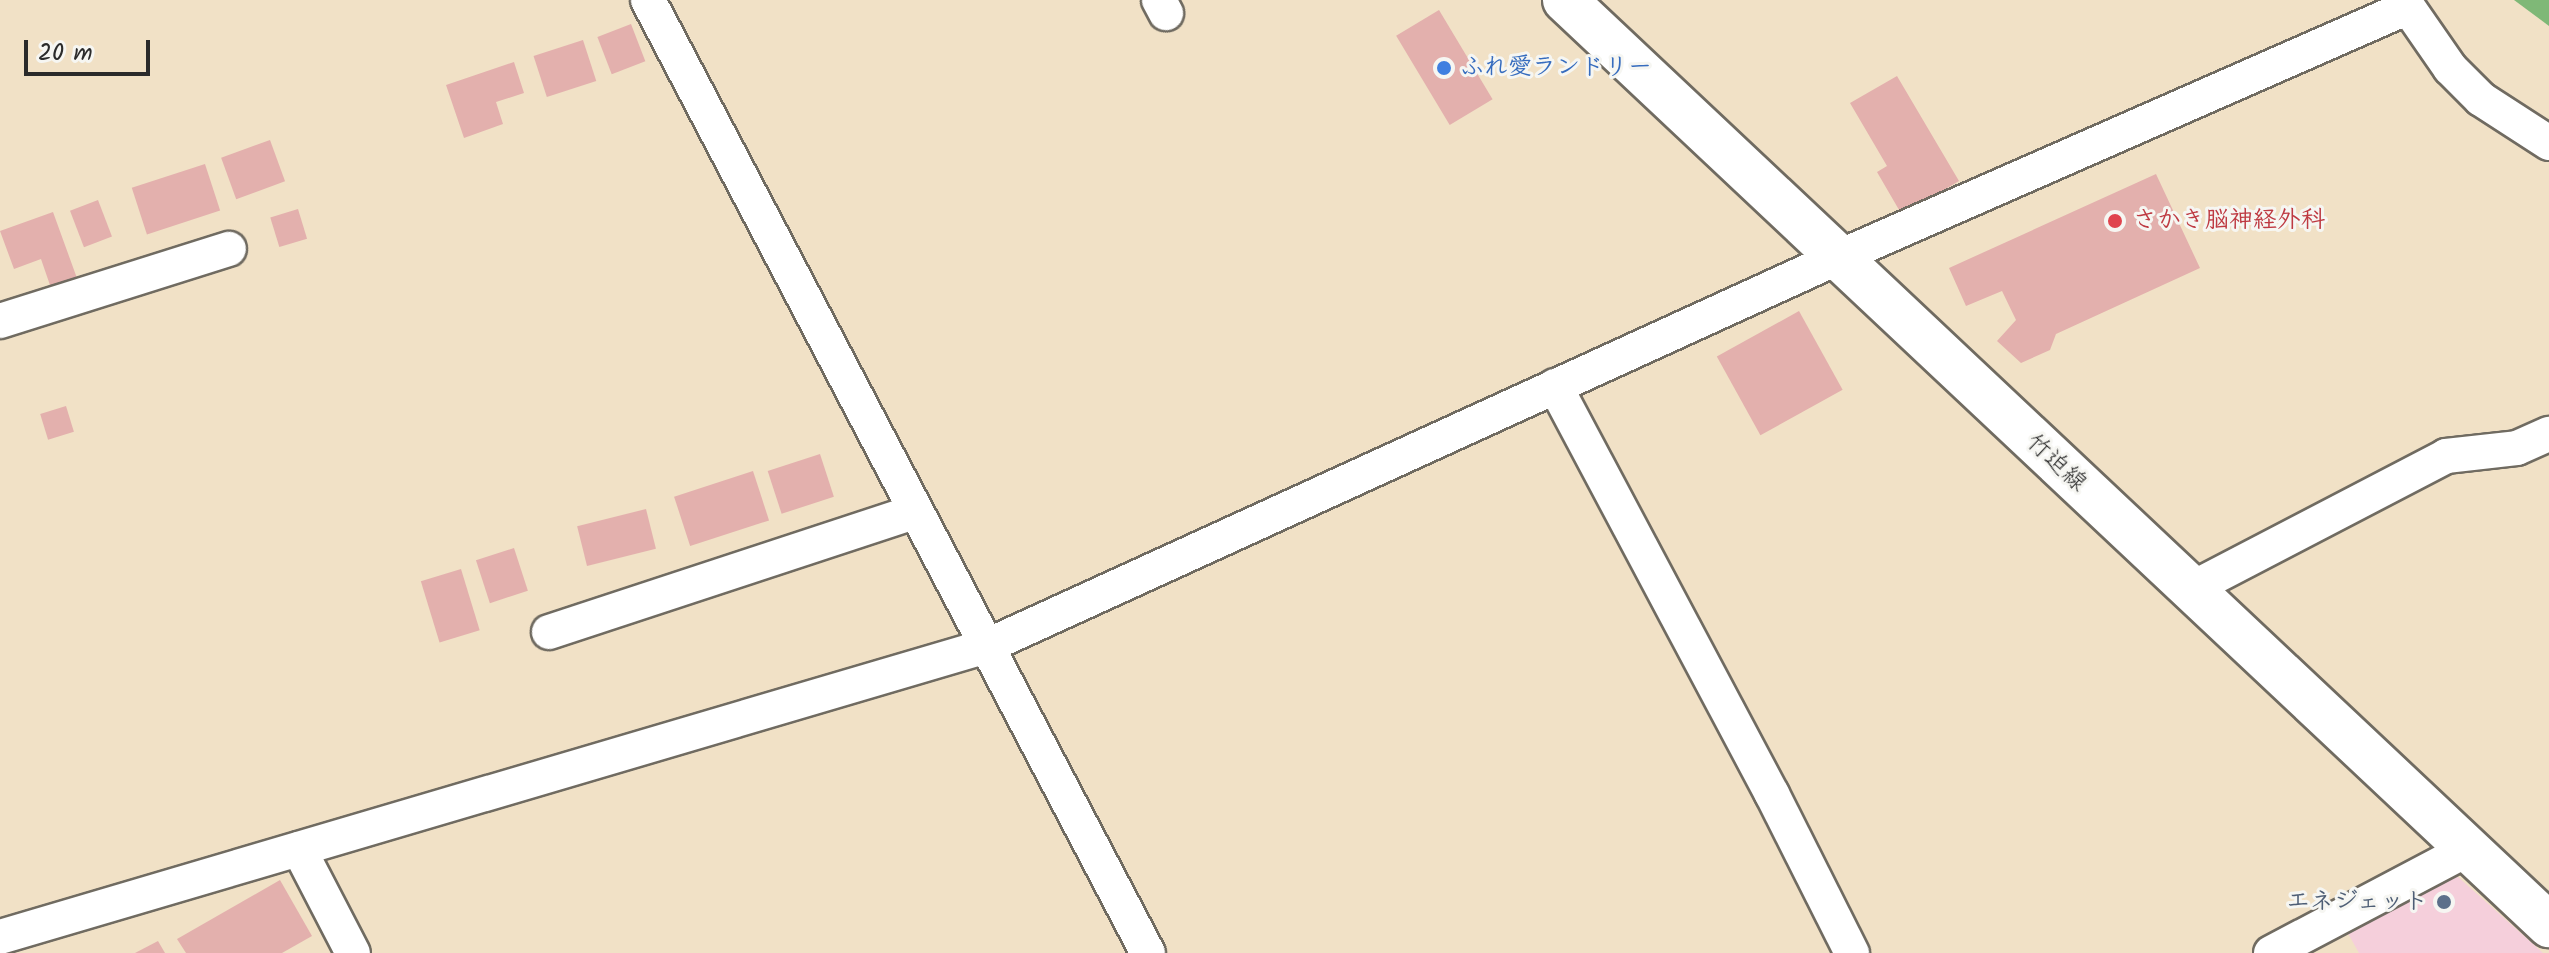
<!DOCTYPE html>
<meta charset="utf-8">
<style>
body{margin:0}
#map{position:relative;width:2549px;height:953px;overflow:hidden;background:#f1e1c6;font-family:Kalam,"Klee One",sans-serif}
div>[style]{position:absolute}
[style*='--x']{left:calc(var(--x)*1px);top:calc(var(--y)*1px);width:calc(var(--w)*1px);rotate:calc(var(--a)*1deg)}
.built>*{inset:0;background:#f5cfdb}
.forest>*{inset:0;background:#7fb877}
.building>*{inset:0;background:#e3b0ad;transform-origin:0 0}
.roads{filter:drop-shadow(2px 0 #706b61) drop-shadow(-2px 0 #706b61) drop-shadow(0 2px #706b61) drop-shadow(0 -2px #706b61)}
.street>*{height:34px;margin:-17px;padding:0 17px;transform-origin:17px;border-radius:17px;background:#fff}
.secondary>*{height:44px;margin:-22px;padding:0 22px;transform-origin:22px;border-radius:22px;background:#fff}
.dots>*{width:22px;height:22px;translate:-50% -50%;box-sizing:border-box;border:4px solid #f6f6f2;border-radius:50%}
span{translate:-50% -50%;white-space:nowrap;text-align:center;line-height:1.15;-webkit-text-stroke:6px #f6f6f2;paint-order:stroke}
.shop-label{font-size:24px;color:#366cbe;font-weight:700}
.left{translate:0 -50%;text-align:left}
.health-label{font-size:24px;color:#be3a42;font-weight:700}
.street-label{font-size:24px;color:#2b2b2b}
.service-label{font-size:24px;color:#4e5e75;font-weight:700}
.right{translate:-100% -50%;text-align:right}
.scale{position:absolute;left:24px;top:40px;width:126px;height:36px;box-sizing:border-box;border:4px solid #2b2b2b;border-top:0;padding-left:10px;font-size:24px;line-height:28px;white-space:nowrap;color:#2b2b2b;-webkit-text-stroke:6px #f6f6f2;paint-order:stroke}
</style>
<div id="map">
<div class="built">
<div style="clip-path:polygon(2457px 876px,2543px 953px,2359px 953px,2345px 928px)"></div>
</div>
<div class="forest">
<div style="clip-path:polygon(2514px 0,2549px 0,2549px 26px)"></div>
</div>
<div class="building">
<div style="left:1439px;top:10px;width:104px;height:50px;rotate:59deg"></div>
<div style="left:631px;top:24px;width:40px;height:36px;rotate:69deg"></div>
<div style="left:583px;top:40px;width:43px;height:52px;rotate:72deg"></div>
<div style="clip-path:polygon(514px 62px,524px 93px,496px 102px,503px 124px,464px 138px,446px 85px)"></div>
<div style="clip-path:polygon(1897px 76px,1959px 181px,1902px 215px,1877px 172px,1887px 166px,1850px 103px)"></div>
<div style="left:270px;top:140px;width:44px;height:52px;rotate:70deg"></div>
<div style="left:205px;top:164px;width:49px;height:77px;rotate:72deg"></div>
<div style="clip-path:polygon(2156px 174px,2200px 268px,2056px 334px,2050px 350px,2021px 363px,1997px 341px,2016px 320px,2002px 291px,1966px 306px,1949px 268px)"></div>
<div style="left:98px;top:200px;width:39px;height:30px;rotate:69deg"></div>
<div style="left:298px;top:209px;width:31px;height:29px;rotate:73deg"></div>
<div style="clip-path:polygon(53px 212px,78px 281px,52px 291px,41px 259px,14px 269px,0 231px)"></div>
<div style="left:1799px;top:311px;width:90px;height:94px;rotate:61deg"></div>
<div style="left:66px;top:406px;width:27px;height:27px;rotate:73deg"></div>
<div style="left:820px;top:454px;width:45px;height:55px;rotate:72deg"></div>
<div style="left:753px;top:471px;width:52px;height:83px;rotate:72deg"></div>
<div style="left:646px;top:509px;width:41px;height:71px;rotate:76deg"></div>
<div style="left:514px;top:548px;width:45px;height:40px;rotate:72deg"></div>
<div style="left:461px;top:569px;width:64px;height:42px;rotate:73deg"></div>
<div style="clip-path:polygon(280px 880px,312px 936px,282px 953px,186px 953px,177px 939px)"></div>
<div style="clip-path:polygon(158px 941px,165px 953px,135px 953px)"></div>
</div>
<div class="roads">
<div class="street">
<div style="--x:648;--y:0;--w:1076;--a:62.32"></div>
<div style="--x:1159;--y:0;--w:15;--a:62"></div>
<div style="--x:2403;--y:0;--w:83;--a:55.3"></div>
<div style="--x:2450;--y:68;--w:44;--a:45"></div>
<div style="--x:2481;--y:99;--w:81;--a:32.9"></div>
<div style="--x:0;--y:321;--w:240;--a:-17.5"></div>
<div style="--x:1555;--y:386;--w:462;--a:62"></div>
<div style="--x:1772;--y:794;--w:178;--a:63.3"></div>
<div style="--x:2191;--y:589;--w:288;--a:-27.5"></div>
<div style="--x:2446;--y:456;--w:71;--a:-6.4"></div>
<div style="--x:2517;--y:448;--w:35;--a:-24"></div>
<div style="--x:549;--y:632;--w:386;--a:-18.2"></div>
<div style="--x:299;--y:849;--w:117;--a:62.6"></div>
<div style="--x:0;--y:937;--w:1029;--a:-16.43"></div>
<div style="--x:987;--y:646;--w:934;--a:-24.54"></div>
<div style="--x:1837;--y:258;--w:621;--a:-23.72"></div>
<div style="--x:2271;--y:953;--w:223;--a:-27.8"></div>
</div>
<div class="secondary">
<div style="--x:1565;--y:0;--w:1351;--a:43.23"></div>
</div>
</div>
<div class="dots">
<div style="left:1444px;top:68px;background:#3f7fe0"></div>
<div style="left:2115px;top:221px;background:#e0444e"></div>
<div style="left:2444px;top:902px;background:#5c6f8a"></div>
</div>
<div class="shop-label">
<span class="left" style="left:1460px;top:68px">ふれ愛ランドリー</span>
</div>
<div class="health-label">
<span class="left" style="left:2133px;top:221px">さかき脳神経外科</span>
</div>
<div class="street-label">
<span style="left:2056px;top:463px;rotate:43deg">竹迫線</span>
</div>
<div class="service-label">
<span class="right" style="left:2428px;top:902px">エネジェット</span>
</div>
<div class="scale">20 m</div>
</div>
